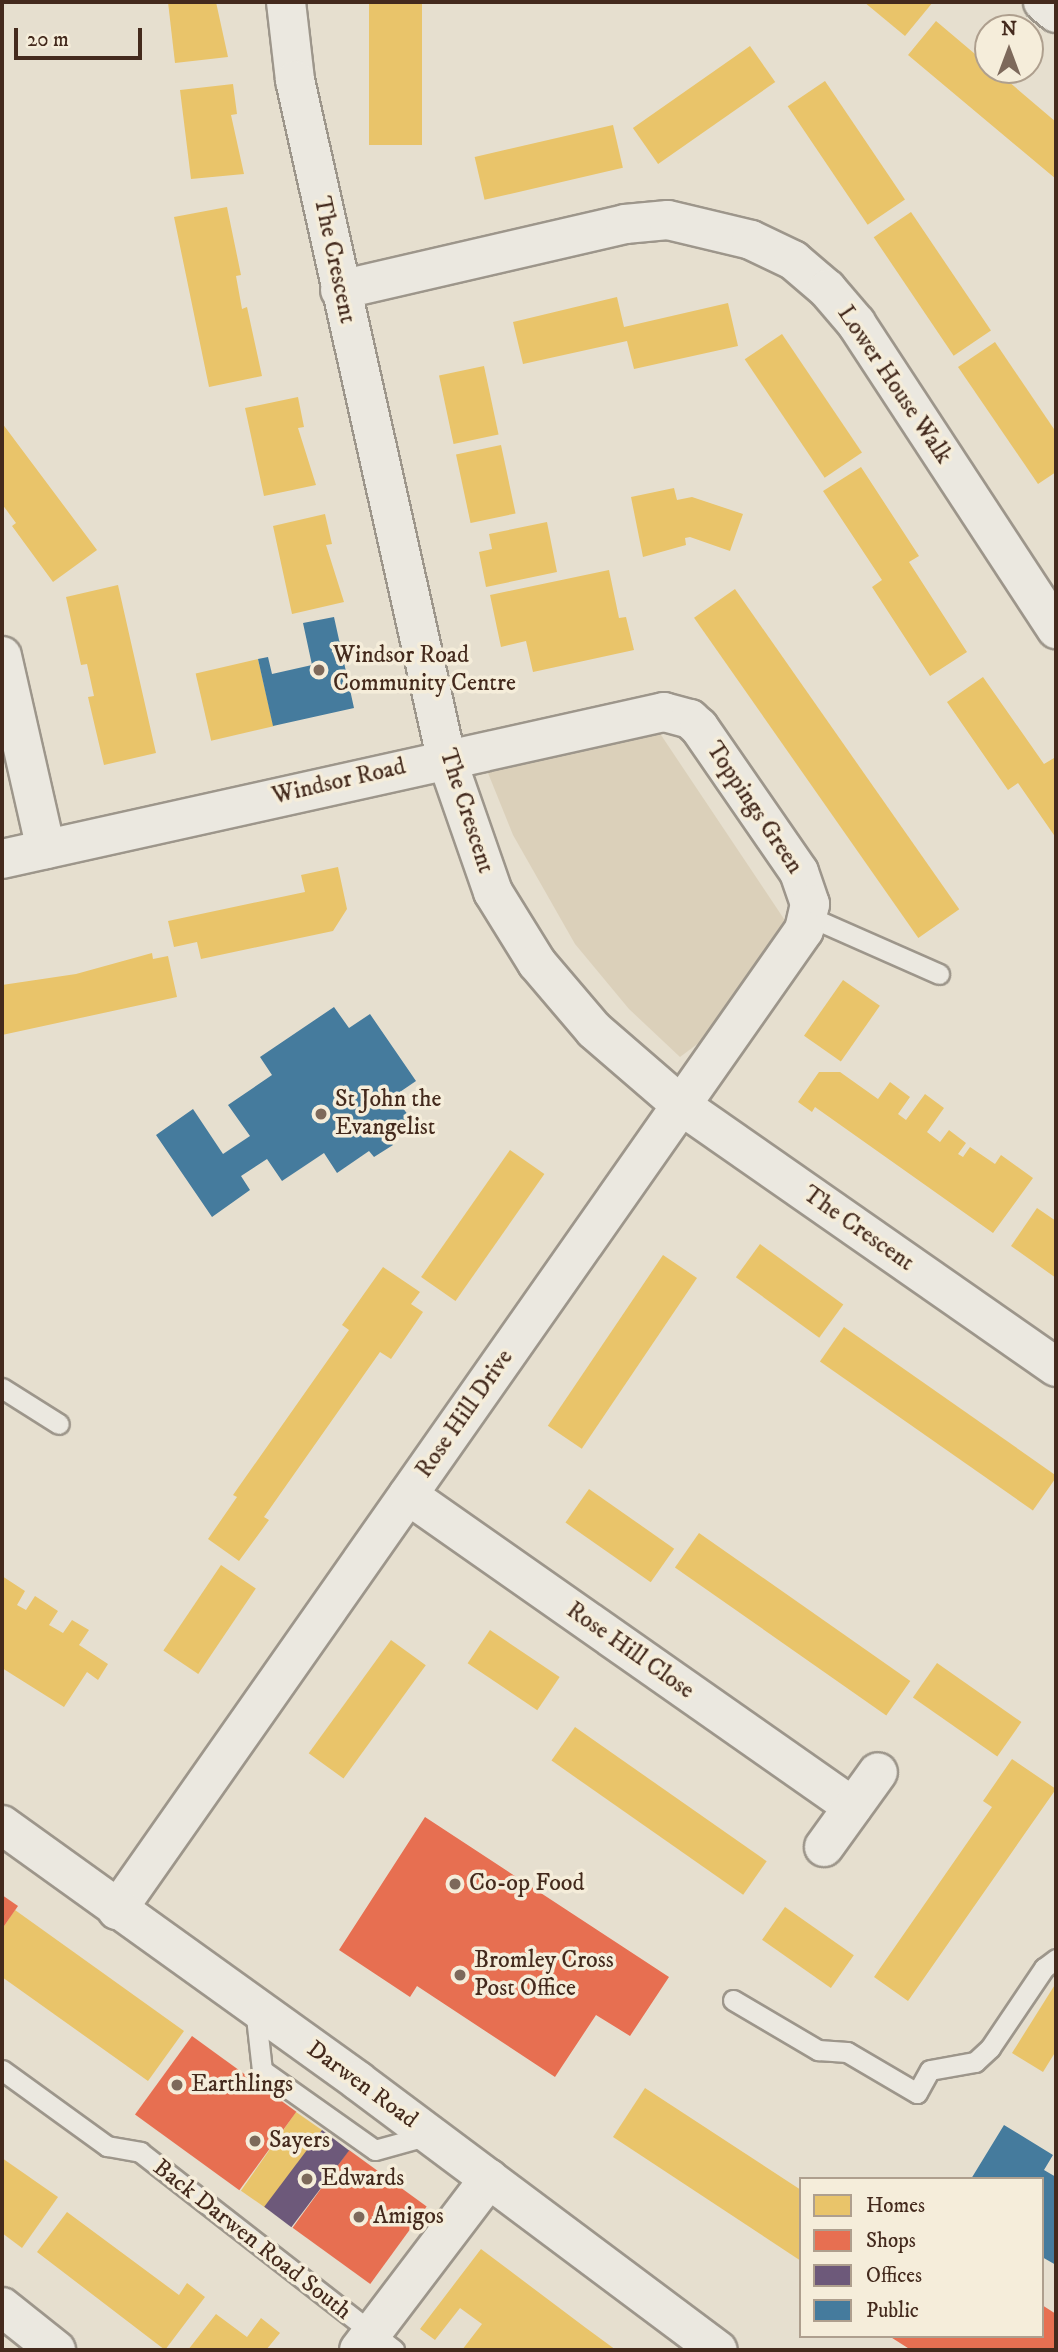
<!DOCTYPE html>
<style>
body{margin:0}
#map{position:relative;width:1058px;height:2352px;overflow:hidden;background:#e6dfcf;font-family:"IM FELL DW Pica",serif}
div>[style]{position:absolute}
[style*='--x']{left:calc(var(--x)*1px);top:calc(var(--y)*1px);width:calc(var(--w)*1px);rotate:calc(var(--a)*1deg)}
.green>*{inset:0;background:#dbd0ba}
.homes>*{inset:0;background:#e9c46a;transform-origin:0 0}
.shops>*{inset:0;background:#e76f51;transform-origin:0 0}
.offices>*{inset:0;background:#6d597a;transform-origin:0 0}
.public>*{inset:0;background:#457b9d}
.roads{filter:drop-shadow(2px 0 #9d968b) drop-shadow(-2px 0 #9d968b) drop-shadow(0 2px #9d968b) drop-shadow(0 -2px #9d968b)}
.service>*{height:19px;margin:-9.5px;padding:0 9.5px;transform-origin:9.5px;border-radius:9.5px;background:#ebe8e0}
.minor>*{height:38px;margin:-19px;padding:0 19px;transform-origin:19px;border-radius:19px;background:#ebe8e0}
.secondary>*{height:38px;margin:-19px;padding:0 19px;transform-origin:19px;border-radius:19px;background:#ebe8e0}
.dots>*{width:19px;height:19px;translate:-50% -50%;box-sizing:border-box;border:4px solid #f5edda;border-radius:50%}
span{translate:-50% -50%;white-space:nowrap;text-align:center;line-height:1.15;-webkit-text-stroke:7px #f5edda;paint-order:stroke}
.street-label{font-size:24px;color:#442a1d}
.poi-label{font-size:24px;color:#442a1d}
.left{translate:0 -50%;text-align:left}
.frame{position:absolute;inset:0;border:4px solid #442a1d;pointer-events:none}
.legend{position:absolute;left:799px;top:2177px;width:245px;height:161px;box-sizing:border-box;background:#f5edda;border:2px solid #ae9f8e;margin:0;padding:9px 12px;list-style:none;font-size:21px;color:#442a1d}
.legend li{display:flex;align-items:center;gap:14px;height:35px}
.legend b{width:35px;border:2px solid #ae9f8e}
.north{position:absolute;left:974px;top:14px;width:70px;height:70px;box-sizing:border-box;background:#f5edda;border:2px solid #ae9f8e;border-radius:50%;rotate:0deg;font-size:19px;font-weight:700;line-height:28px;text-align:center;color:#442a1d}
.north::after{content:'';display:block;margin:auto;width:24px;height:32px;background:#7d695b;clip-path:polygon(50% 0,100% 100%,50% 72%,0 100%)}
.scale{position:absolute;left:14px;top:28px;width:128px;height:32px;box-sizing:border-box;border:4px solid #442a1d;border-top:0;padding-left:9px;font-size:21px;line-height:24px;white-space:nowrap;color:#442a1d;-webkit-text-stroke:5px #f5edda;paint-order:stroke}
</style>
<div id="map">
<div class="green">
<div style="clip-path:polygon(655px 726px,788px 925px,708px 1036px,680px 1057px,629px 1009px,575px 944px,513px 835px,488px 773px,510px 759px)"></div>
</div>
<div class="homes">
<div style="clip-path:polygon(168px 2px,216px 2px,228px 57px,175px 63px)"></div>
<div style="left:369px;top:2px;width:53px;height:143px"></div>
<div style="clip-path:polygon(864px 2px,933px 2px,905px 36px)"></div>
<div style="clip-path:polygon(936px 21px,988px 65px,988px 70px,995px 70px,1056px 122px,1056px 179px,908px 55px)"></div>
<div style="left:750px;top:46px;width:44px;height:143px;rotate:55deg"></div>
<div style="left:825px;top:81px;width:143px;height:45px;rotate:56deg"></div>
<div style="clip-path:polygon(233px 84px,237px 114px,231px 115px,244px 174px,191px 179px,180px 90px)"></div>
<div style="left:613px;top:125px;width:44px;height:142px;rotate:77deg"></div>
<div style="clip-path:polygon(227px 207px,241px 275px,236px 276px,242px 309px,247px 307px,262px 376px,209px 387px,174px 217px)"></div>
<div style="left:911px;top:212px;width:143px;height:45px;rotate:56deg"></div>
<div style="clip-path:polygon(617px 297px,624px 327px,728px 303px,738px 346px,634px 369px,627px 341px,523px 364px,513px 322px)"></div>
<div style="left:782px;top:334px;width:143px;height:45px;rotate:56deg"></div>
<div style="clip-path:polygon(995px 342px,1056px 432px,1056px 472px,1038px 484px,958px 367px)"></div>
<div style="left:484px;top:366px;width:70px;height:46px;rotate:78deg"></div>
<div style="clip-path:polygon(298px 397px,304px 427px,298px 428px,316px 485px,264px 496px,245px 408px)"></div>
<div style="clip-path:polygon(2px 423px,97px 550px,53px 582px,12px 526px,16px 523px,2px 504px)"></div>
<div style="left:501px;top:445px;width:70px;height:46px;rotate:78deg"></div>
<div style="clip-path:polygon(861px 467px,919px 556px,909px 562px,967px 652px,930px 676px,872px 587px,882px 580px,823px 491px)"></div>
<div style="clip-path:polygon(674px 488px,677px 500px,692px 497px,743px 514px,730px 551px,690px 537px,685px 538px,686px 545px,643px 557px,631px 497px)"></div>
<div style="clip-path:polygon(325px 514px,332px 544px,326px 545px,344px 602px,292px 614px,273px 526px)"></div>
<div style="clip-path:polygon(547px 522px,557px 572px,486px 587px,479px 552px,492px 549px,489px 534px)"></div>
<div style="clip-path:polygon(609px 570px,619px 618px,626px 617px,634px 650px,533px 672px,526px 641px,501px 647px,490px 595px)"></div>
<div style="clip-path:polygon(118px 585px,156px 753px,104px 765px,88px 697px,94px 696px,87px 664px,81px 665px,66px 597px)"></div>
<div style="left:735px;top:589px;width:391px;height:50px;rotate:55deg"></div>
<div style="left:258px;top:659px;width:69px;height:64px;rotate:77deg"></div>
<div style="clip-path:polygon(983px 677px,1044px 764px,1054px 758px,1056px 761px,1056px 838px,1018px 783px,1008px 790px,947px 702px)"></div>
<div style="clip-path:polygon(338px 867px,347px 909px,333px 931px,201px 959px,197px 942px,174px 947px,168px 921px,305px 892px,301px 875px)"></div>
<div style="clip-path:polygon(152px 953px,153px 959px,168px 956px,177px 997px,2px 1035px,2px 985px,76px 974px)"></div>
<div style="left:843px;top:980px;width:45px;height:68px;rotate:35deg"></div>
<div style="clip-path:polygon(819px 1072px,840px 1072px,878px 1099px,890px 1082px,910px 1097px,898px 1114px,906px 1120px,925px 1094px,944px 1108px,927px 1132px,940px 1142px,949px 1130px,966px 1143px,958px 1154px,963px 1157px,970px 1147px,995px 1164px,1001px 1155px,1033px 1178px,993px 1233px,815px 1107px,812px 1112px,798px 1102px)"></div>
<div style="left:510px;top:1150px;width:42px;height:155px;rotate:35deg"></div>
<div style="clip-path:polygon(1037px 1208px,1056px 1221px,1056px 1278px,1011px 1246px)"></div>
<div style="left:760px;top:1244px;width:103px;height:41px;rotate:36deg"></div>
<div style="left:663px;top:1255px;width:41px;height:206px;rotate:34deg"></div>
<div style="clip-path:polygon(383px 1267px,420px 1292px,411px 1304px,423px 1312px,391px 1359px,380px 1352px,264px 1517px,269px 1520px,239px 1561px,208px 1539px,237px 1497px,233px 1495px,349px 1330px,342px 1325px)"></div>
<div style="left:844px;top:1327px;width:260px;height:42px;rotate:35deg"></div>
<div style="left:589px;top:1489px;width:104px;height:41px;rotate:35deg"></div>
<div style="left:699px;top:1533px;width:258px;height:42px;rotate:35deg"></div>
<div style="left:221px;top:1565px;width:42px;height:103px;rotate:34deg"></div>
<div style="clip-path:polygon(2px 1576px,25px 1591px,17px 1605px,26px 1610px,35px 1596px,58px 1611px,49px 1625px,63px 1633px,72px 1620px,89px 1630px,79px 1645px,108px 1664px,98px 1680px,87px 1672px,64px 1707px,2px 1668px)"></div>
<div style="left:490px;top:1630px;width:84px;height:40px;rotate:34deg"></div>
<div style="left:391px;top:1640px;width:43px;height:140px;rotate:36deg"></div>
<div style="left:937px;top:1663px;width:103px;height:42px;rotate:35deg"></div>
<div style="left:575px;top:1727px;width:234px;height:41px;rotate:35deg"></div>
<div style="clip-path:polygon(1012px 1759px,1056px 1789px,908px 2001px,874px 1977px,992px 1807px,983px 1801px)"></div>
<div style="left:785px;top:1907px;width:84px;height:40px;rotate:35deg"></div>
<div style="clip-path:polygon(15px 1910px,184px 2031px,148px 2081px,2px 1977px,2px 1929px)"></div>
<div style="clip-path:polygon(1056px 1983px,1056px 2051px,1043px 2072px,1012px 2053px)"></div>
<div style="clip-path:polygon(645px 2088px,801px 2190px,801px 2261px,613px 2137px)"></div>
<div style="left:296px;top:2112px;width:32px;height:96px;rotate:35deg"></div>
<div style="clip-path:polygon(2px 2158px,58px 2197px,22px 2248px,2px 2233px)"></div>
<div style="clip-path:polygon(67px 2212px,179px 2295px,187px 2283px,205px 2297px,165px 2350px,37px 2252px)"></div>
<div style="clip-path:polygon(481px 2249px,586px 2328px,616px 2350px,462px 2350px,482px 2324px,460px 2308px,435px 2340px,420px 2329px)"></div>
<div style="clip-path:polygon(216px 2314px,247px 2337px,261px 2318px,280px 2333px,266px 2350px,188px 2350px)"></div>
</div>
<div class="shops">
<div style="clip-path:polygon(425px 1817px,669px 1977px,630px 2036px,596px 2015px,555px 2077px,417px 1986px,410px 1997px,339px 1950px)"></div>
<div style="clip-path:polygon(2px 1895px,18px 1906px,2px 1929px)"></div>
<div style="left:192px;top:2036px;width:129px;height:97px;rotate:36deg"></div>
<div style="left:349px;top:2150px;width:96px;height:96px;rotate:36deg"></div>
<div style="clip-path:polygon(1042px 2305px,1056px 2314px,1056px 2350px,911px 2350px,889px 2336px,1042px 2336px)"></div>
</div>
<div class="offices">
<div style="left:322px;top:2130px;width:34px;height:96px;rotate:37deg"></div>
</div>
<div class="public">
<div style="clip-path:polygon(334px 617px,354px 708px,273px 726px,258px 659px,268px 657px,272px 674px,312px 665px,303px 623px)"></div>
<div style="clip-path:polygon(334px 1007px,349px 1028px,370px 1014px,416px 1081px,394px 1096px,411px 1119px,386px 1135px,393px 1145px,374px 1157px,369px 1151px,337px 1173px,324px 1153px,282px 1181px,267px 1159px,241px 1176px,250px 1190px,212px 1217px,156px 1135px,193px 1109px,223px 1154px,250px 1136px,228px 1105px,272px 1075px,260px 1057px)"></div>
<div style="clip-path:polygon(1004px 2125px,1053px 2155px,1044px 2170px,1056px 2177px,1056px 2265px,1042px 2257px,1042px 2179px,971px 2179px)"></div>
</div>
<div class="roads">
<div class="service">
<div style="--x:810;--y:917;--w:141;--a:23.8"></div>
<div style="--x:2;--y:1388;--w:67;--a:32.3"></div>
<div style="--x:733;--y:2000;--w:99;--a:30.5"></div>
<div style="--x:818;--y:2050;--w:29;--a:4"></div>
<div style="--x:847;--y:2052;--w:81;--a:30.4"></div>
<div style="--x:917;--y:2093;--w:26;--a:-61"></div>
<div style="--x:930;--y:2070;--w:46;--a:-10.1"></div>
<div style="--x:975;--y:2062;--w:21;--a:-43"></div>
<div style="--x:990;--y:2048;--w:97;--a:-56"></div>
<div style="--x:1044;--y:1968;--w:15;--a:-37"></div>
<div style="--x:255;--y:2008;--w:62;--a:83.6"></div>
<div style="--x:262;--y:2070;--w:138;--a:35.3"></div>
<div style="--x:375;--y:2150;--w:56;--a:-15.5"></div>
<div style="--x:2;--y:2070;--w:130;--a:35.9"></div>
<div style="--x:107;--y:2146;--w:34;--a:10"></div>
<div style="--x:140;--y:2152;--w:322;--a:37.9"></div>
</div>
<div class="minor">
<div style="--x:286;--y:2;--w:79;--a:83.4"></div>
<div style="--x:295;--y:80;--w:694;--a:77.43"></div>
<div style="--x:446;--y:757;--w:143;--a:70.8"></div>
<div style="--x:493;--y:892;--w:84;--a:58.2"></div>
<div style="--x:537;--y:963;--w:88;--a:49.6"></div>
<div style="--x:594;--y:1030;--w:116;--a:40.8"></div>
<div style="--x:682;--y:1106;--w:456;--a:34.9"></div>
<div style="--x:1043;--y:2;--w:17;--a:40"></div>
<div style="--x:340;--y:290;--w:293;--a:-13"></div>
<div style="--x:625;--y:224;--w:43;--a:-5.3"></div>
<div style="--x:668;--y:220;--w:85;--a:13.5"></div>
<div style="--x:751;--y:240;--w:47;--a:25.5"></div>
<div style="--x:793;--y:260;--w:45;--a:40.5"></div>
<div style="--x:827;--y:289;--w:45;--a:49.5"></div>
<div style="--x:856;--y:323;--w:366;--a:56.8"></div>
<div style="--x:2;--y:656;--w:198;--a:77.2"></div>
<div style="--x:2;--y:859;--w:678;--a:-12.52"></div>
<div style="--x:664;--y:712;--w:27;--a:15"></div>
<div style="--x:690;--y:719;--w:12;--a:42"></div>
<div style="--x:699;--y:727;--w:176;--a:55.4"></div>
<div style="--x:799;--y:872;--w:34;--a:71"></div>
<div style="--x:810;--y:904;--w:27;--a:103"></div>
<div style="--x:804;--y:930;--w:1197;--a:125.03"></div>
<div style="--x:408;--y:1495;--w:543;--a:35.04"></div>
<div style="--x:824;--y:1847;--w:92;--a:-54.2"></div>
<div style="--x:2;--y:2307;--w:69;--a:38.5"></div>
<div style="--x:359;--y:2350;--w:215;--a:-52.8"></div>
</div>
<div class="secondary">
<div style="--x:2;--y:1825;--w:438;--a:35.7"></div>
<div style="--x:358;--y:2081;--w:449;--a:36.8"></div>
</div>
</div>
<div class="dots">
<div style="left:319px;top:670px;background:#7d695b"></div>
<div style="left:321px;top:1114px;background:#7d695b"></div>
<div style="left:455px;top:1884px;background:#7d695b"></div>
<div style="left:460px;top:1975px;background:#7d695b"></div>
<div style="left:177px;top:2085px;background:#7d695b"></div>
<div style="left:255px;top:2141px;background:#7d695b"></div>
<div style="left:307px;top:2179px;background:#7d695b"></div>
<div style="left:359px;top:2217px;background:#7d695b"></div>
</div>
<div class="street-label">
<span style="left:334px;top:260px;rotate:78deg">The Crescent</span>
<span style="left:894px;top:385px;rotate:56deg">Lower House Walk</span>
<span style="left:339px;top:782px;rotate:-13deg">Windsor Road</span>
<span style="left:754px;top:808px;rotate:56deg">Toppings Green</span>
<span style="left:466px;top:811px;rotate:72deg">The Crescent</span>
<span style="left:858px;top:1229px;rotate:35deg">The Crescent</span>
<span style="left:465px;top:1414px;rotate:-55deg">Rose Hill Drive</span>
<span style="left:630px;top:1651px;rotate:35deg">Rose Hill Close</span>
<span style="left:362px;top:2085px;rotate:36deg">Darwen Road</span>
<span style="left:252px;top:2240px;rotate:38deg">Back Darwen Road South</span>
</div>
<div class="poi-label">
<span class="left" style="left:333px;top:670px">Windsor Road<br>Community Centre</span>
<span class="left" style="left:335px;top:1114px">St John the<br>Evangelist</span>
<span class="left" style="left:469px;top:1884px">Co-op Food</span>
<span class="left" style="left:474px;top:1975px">Bromley Cross<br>Post Office</span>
<span class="left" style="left:191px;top:2085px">Earthlings</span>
<span class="left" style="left:269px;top:2141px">Sayers</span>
<span class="left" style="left:321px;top:2179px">Edwards</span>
<span class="left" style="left:373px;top:2217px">Amigos</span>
</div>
<div class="frame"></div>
<ul class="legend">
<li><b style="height:19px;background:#e9c46a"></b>Homes</li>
<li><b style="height:19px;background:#e76f51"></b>Shops</li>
<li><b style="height:19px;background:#6d597a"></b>Offices</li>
<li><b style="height:19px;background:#457b9d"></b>Public</li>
</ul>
<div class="north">N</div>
<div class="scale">20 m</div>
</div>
